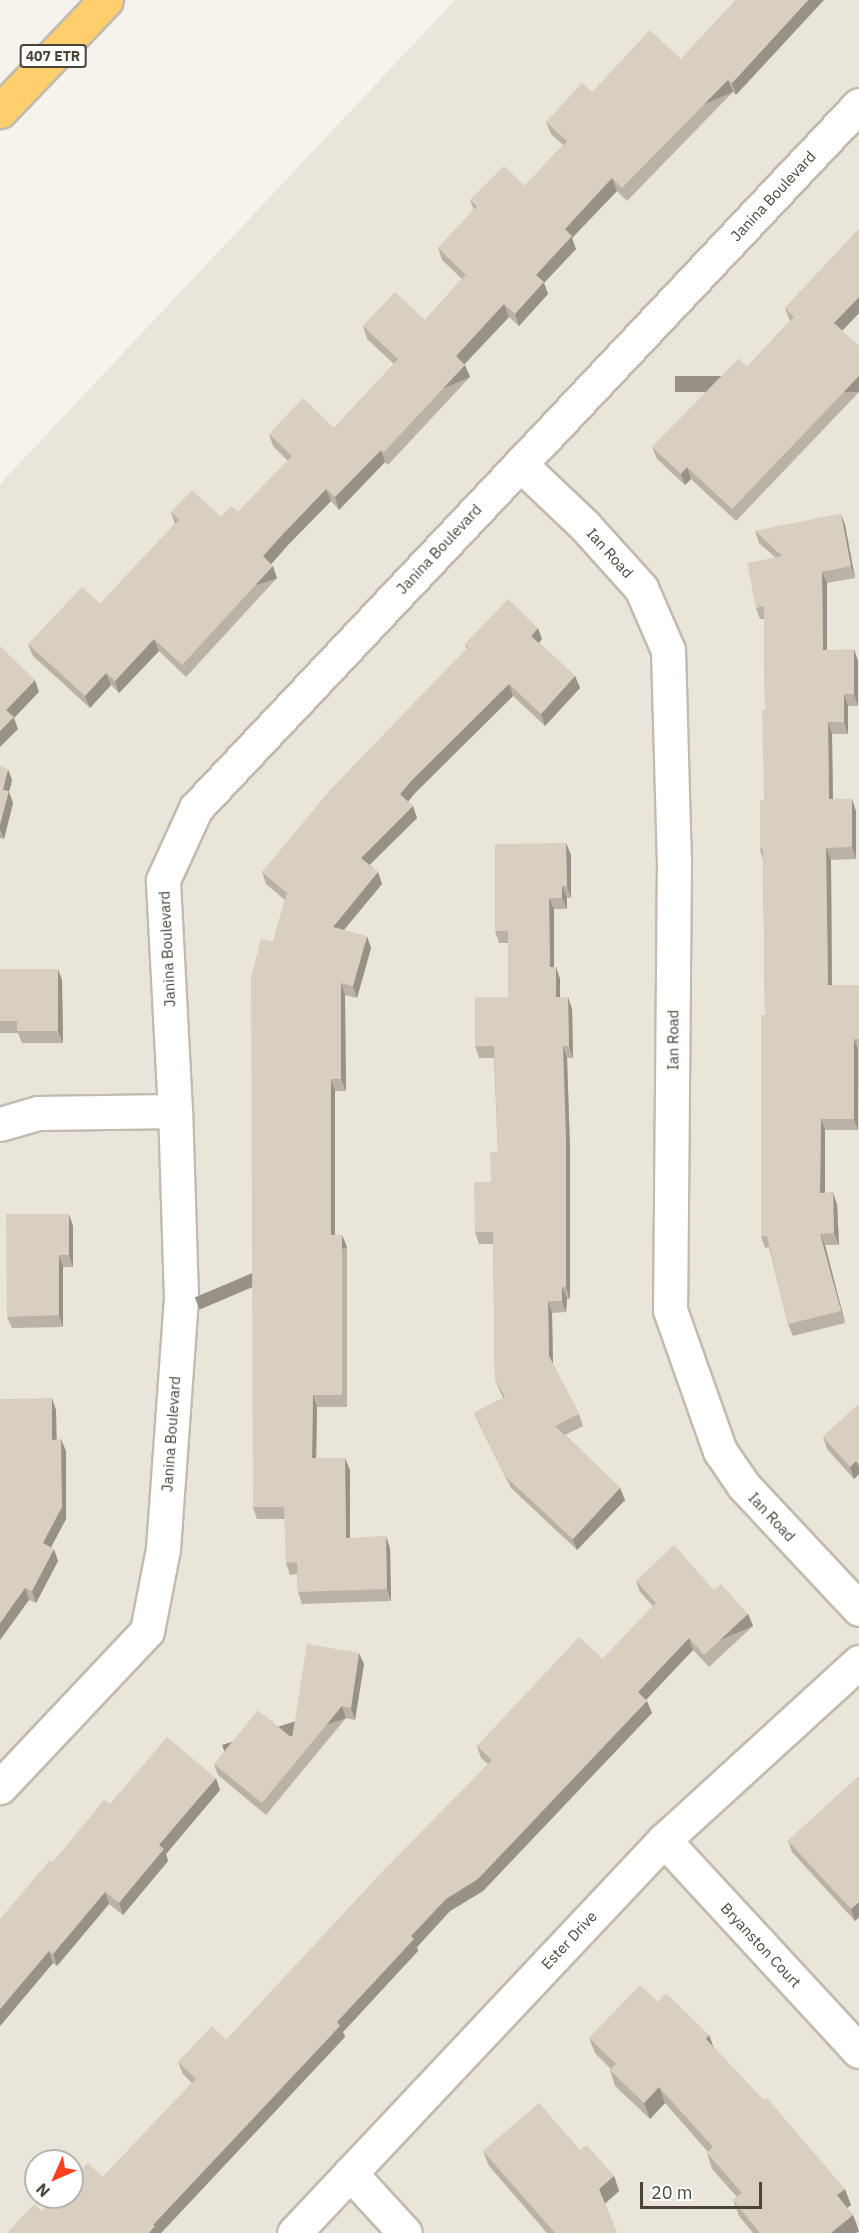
<!DOCTYPE html>
<style>
body{margin:0}
#map{position:relative;width:859px;height:2233px;overflow:hidden;background:#f6f3ec;font-family:"IBM Plex Sans",sans-serif}
div>[style]{position:absolute}
[style*='--x']{left:calc(var(--x)*1px);top:calc(var(--y)*1px);width:calc(var(--w)*1px);rotate:calc(var(--a)*1deg)}
.residential>*{inset:0;background:#eae5da}
.roads{filter:drop-shadow(2px 0 #c2bbae) drop-shadow(-2px 0 #c2bbae) drop-shadow(0 2px #c2bbae) drop-shadow(0 -2px #c2bbae)}
.minor>*{height:33px;margin:-16.5px;padding:0 16.5px;transform-origin:16.5px;border-radius:16.5px;background:#fff}
.motorway>*{height:33px;margin:-16.5px;padding:0 16.5px;transform-origin:16.5px;border-radius:16.5px;background:#ffcf6e}
.wall>*{inset:0;background:#bab2a6}
.shaded-wall>*{inset:0;background:#979187;transform-origin:0 0}
.building>*{inset:0;background:#d8cfc1}
span{translate:-50% -50%;white-space:nowrap;text-align:center;line-height:1.15;-webkit-text-stroke:4.5px #fff;paint-order:stroke}
.shield-label span{padding:2px 4px;background:#fff;border:2px solid;border-radius:4px;-webkit-text-stroke-width:0}
.shield-label{font-size:14px;color:#4b4439;font-weight:700}
.street-label{font-size:15px;color:#4b4439}
.north{position:absolute;left:24px;top:2149px;width:60px;height:60px;box-sizing:border-box;background:#fff;border:2px solid #b7b4b0;border-radius:50%;rotate:225deg;font-size:16px;font-weight:700;line-height:24px;text-align:center;color:#4b4439}
.north::after{content:'';display:block;margin:auto;width:21px;height:27px;background:#fc3f1d;clip-path:polygon(50% 0,100% 100%,50% 72%,0 100%)}
.scale{position:absolute;left:640px;top:2182px;width:122px;height:27px;box-sizing:border-box;border:3px solid #4b4439;border-top:0;padding-left:8px;font-size:18px;line-height:21px;white-space:nowrap;color:#4b4439;-webkit-text-stroke:4px #fff;paint-order:stroke}
</style>
<div id="map">
<div class="residential">
<div style="clip-path:polygon(evenodd,455px 0,859px 0,859px 2233px,0 2233px,0 484px,455px 0,36px 2161px,72px 2161px,72px 2197px,36px 2197px,36px 2161px)"></div>
</div>
<div class="roads">
<div class="minor">
<div style="--x:520;--y:464;--w:90;--a:43.6"></div>
<div style="--x:585;--y:526;--w:84;--a:47.9"></div>
<div style="--x:641;--y:588;--w:68;--a:66.5"></div>
<div style="--x:668;--y:650;--w:209;--a:88.4"></div>
<div style="--x:674;--y:859;--w:451;--a:90.5"></div>
<div style="--x:670;--y:1310;--w:150;--a:70.5"></div>
<div style="--x:720;--y:1451;--w:42;--a:55.6"></div>
<div style="--x:744;--y:1486;--w:168;--a:46.9"></div>
<div style="--x:0;--y:1124;--w:40;--a:-16"></div>
<div style="--x:38;--y:1113;--w:137;--a:-0.8"></div>
<div style="--x:0;--y:1787;--w:214;--a:-46.7"></div>
<div style="--x:147;--y:1631;--w:84;--a:-79"></div>
<div style="--x:163;--y:1549;--w:252;--a:-85.9"></div>
<div style="--x:181;--y:1298;--w:187;--a:-91.8"></div>
<div style="--x:175;--y:1111;--w:231;--a:-93"></div>
<div style="--x:163;--y:880;--w:79;--a:-65.4"></div>
<div style="--x:196;--y:808;--w:966;--a:-46.68"></div>
<div style="--x:664;--y:1840;--w:287;--a:47.3"></div>
<div style="--x:350;--y:2173;--w:81;--a:47.5"></div>
<div style="--x:294;--y:2233;--w:540;--a:-46.73"></div>
<div style="--x:664;--y:1840;--w:264;--a:-42.4"></div>
</div>
<div class="motorway">
<div style="--x:0;--y:111;--w:153;--a:-46.3"></div>
</div>
</div>
<div class="wall">
<div style="clip-path:polygon(736px 0,736px 95px,733px 92px,627px 201px,617px 191px,572px 238px,576px 249px,544px 283px,548px 294px,519px 326px,509px 317px,464px 364px,470px 377px,388px 465px,385px 462px,339px 510px,331px 501px,287px 546px,271px 564px,277px 578px,186px 677px,159px 651px,119px 693px,111px 685px,90px 708px,33px 656px,28px 644px,100px 604px,175px 524px,171px 512px,221px 517px,238px 512px,288px 461px,273px 446px,269px 434px,334px 428px,394px 364px,367px 339px,363px 326px,425px 320px,462px 279px,442px 260px,438px 248px,474px 210px,470px 200px,525px 186px,563px 145px,551px 134px,546px 122px,592px 92px,681px 59px)"></div>
<div style="clip-path:polygon(859px 229px,859px 313px,842px 331px,859px 346px,859px 392px,736px 521px,691px 479px,685px 485px,657px 459px,652px 447px,747px 367px,790px 321px,785px 308px)"></div>
<div style="clip-path:polygon(841px 514px,845px 525px,855px 578px,827px 583px,827px 650px,858px 661px,858px 706px,848px 706px,848px 734px,832px 734px,833px 799px,856px 811px,856px 859px,831px 860px,832px 985px,859px 985px,858px 1130px,825px 1130px,825px 1193px,837px 1204px,839px 1245px,825px 1245px,845px 1323px,793px 1336px,788px 1324px,769px 1247px,765px 1248px,761px 1236px,765px 1015px,763px 860px,760px 849px,764px 800px,765px 710px,764px 619px,760px 619px,756px 608px,775px 557px,759px 543px,755px 531px)"></div>
<div style="clip-path:polygon(542px 639px,539px 643px,575px 676px,580px 688px,545px 726px,513px 696px,416px 792px,408px 801px,413px 806px,417px 818px,370px 865px,378px 872px,382px 884px,344px 930px,371px 948px,357px 998px,345px 995px,346px 1091px,335px 1091px,335px 1235px,347px 1247px,347px 1407px,317px 1407px,316px 1458px,350px 1470px,350px 1538px,390px 1548px,391px 1601px,302px 1604px,298px 1592px,297px 1574px,290px 1575px,286px 1563px,285px 1519px,257px 1519px,253px 1507px,273px 942px,285px 900px,266px 884px,262px 872px,467px 649px,465px 644px)"></div>
<div style="clip-path:polygon(0 766px,12px 780px,9px 792px,13px 803px,4px 839px,0 838px)"></div>
<div style="clip-path:polygon(566px 843px,571px 855px,571px 898px,567px 898px,567px 909px,554px 909px,554px 967px,556px 967px,560px 979px,560px 997px,568px 997px,572px 1009px,573px 1058px,567px 1058px,570px 1148px,570px 1299px,567px 1299px,566px 1312px,552px 1313px,553px 1364px,579px 1414px,583px 1426px,565px 1435px,620px 1488px,625px 1500px,577px 1550px,511px 1488px,479px 1424px,474px 1413px,503px 1398px,495px 1380px,493px 1244px,479px 1244px,475px 1232px,491px 1182px,498px 1152px,494px 1058px,479px 1058px,475px 1046px,508px 997px,508px 943px,499px 943px,495px 931px)"></div>
<div style="clip-path:polygon(0 969px,58px 969px,62px 980px,63px 1043px,22px 1043px,18px 1033px,0 1033px)"></div>
<div style="clip-path:polygon(73px 1226px,73px 1267px,63px 1267px,63px 1327px,12px 1328px,7px 1317px)"></div>
<div style="clip-path:polygon(859px 1404px,859px 1474px,854px 1479px,827px 1449px,823px 1437px)"></div>
<div style="clip-path:polygon(56px 1410px,56px 1439px,66px 1451px,66px 1519px,51px 1547px,58px 1561px,36px 1603px,29px 1600px,0 1640px)"></div>
<div style="clip-path:polygon(636px 1581px,714px 1590px,748px 1614px,753px 1626px,709px 1667px,693px 1650px,646px 1700px,652px 1713px,483px 1891px,450px 1911px,417px 1947px,418px 1951px,343px 2032px,345px 2037px,161px 2233px,7px 2233px,42px 2211px,103px 2177px,192px 2083px,183px 2074px,178px 2062px,226px 2040px,488px 1764px,481px 1758px,477px 1746px,603px 1659px,653px 1606px,640px 1592px)"></div>
<div style="clip-path:polygon(364px 1664px,355px 1720px,346px 1718px,266px 1815px,218px 1775px,214px 1764px,292px 1738px)"></div>
<div style="clip-path:polygon(859px 1776px,859px 1917px,855px 1921px,792px 1852px,788px 1841px)"></div>
<div style="clip-path:polygon(220px 1790px,166px 1854px,168px 1861px,123px 1915px,109px 1904px,57px 1966px,53px 1963px,0 2026px,52px 1863px,110px 1804px)"></div>
<div style="clip-path:polygon(709px 2035px,713px 2046px,851px 2205px,847px 2208px,853px 2215px,859px 2231px,856px 2233px,753px 2233px,739px 2216px,733px 2200px,737px 2197px,712px 2169px,707px 2153px,708px 2152px,665px 2103px,650px 2119px,615px 2086px,610px 2070px,611px 2069px,595px 2053px,589px 2038px)"></div>
<div style="clip-path:polygon(580px 2150px,614px 2176px,619px 2191px,605px 2204px,617px 2233px,547px 2233px,489px 2166px,483px 2151px)"></div>
</div>
<div class="shaded-wall">
<div style="clip-path:polygon(808px 0,824px 0,736px 95px,732px 83px)"></div>
<div style="left:728px;top:80px;width:13px;height:151px;rotate:67deg"></div>
<div style="clip-path:polygon(612px 178px,617px 191px,572px 238px,576px 249px,544px 283px,548px 294px,519px 326px,515px 314px,536px 275px,565px 229px)"></div>
<div style="clip-path:polygon(859px 297px,859px 313px,838px 335px,834px 323px)"></div>
<div style="clip-path:polygon(504px 304px,509px 317px,461px 368px,456px 356px)"></div>
<div style="left:465px;top:365px;width:13px;height:120px;rotate:67deg"></div>
<div style="left:859px;top:376px;width:16px;height:184px;rotate:90deg"></div>
<div style="clip-path:polygon(381px 450px,385px 462px,339px 510px,335px 497px)"></div>
<div style="clip-path:polygon(687px 467px,691px 479px,685px 485px,681px 474px)"></div>
<div style="clip-path:polygon(326px 489px,331px 501px,287px 546px,267px 569px,263px 556px,283px 534px)"></div>
<div style="clip-path:polygon(841px 514px,845px 525px,855px 578px,851px 566px)"></div>
<div style="left:273px;top:566px;width:13px;height:134px;rotate:72deg"></div>
<div style="clip-path:polygon(822px 572px,827px 583px,827px 662px,823px 650px)"></div>
<div style="clip-path:polygon(538px 628px,542px 639px,535px 647px,531px 636px)"></div>
<div style="clip-path:polygon(154px 639px,159px 651px,119px 693px,115px 681px)"></div>
<div style="clip-path:polygon(854px 649px,858px 661px,858px 706px,854px 694px)"></div>
<div style="clip-path:polygon(106px 673px,111px 685px,90px 708px,85px 696px)"></div>
<div style="clip-path:polygon(575px 676px,580px 688px,545px 726px,541px 714px)"></div>
<div style="clip-path:polygon(35px 680px,39px 692px,14px 718px,18px 729px,0 747px,0 731px,6px 710px)"></div>
<div style="clip-path:polygon(509px 684px,513px 696px,416px 792px,405px 805px,400px 794px,412px 780px)"></div>
<div style="clip-path:polygon(844px 694px,848px 706px,848px 734px,844px 722px)"></div>
<div style="clip-path:polygon(828px 722px,832px 734px,833px 811px,829px 799px)"></div>
<div style="clip-path:polygon(8px 769px,12px 780px,9px 792px,13px 803px,4px 839px,0 829px,0 825px,3px 790px)"></div>
<div style="clip-path:polygon(852px 799px,856px 811px,856px 859px,852px 847px)"></div>
<div style="clip-path:polygon(413px 806px,417px 818px,365px 869px,361px 858px)"></div>
<div style="clip-path:polygon(566px 843px,571px 855px,571px 898px,567px 886px)"></div>
<div style="clip-path:polygon(826px 848px,831px 860px,832px 997px,828px 985px)"></div>
<div style="clip-path:polygon(378px 872px,382px 884px,337px 938px,333px 927px)"></div>
<div style="clip-path:polygon(562px 886px,567px 898px,567px 909px,562px 898px)"></div>
<div style="clip-path:polygon(549px 898px,554px 909px,554px 978px,550px 967px)"></div>
<div style="clip-path:polygon(367px 936px,371px 948px,357px 998px,353px 986px)"></div>
<div style="clip-path:polygon(556px 967px,560px 979px,560px 1009px,556px 997px)"></div>
<div style="clip-path:polygon(58px 969px,62px 980px,63px 1043px,58px 1031px)"></div>
<div style="clip-path:polygon(341px 983px,345px 995px,346px 1091px,341px 1079px)"></div>
<div style="clip-path:polygon(568px 997px,572px 1009px,573px 1058px,569px 1046px)"></div>
<div style="clip-path:polygon(854px 1039px,858px 1050px,858px 1130px,854px 1119px)"></div>
<div style="clip-path:polygon(563px 1046px,567px 1058px,570px 1148px,570px 1299px,566px 1287px)"></div>
<div style="clip-path:polygon(331px 1079px,335px 1091px,335px 1247px,331px 1235px)"></div>
<div style="clip-path:polygon(821px 1119px,825px 1130px,825px 1205px,820px 1193px)"></div>
<div style="clip-path:polygon(833px 1192px,837px 1204px,839px 1245px,834px 1233px)"></div>
<div style="clip-path:polygon(69px 1214px,73px 1226px,73px 1267px,69px 1255px)"></div>
<div style="clip-path:polygon(820px 1234px,825px 1245px,845px 1323px,841px 1311px)"></div>
<div style="left:342px;top:1235px;width:13px;height:160px;rotate:67deg"></div>
<div style="clip-path:polygon(59px 1255px,63px 1267px,63px 1327px,59px 1315px)"></div>
<div style="clip-path:polygon(562px 1287px,567px 1299px,566px 1312px,562px 1301px)"></div>
<div style="clip-path:polygon(548px 1301px,552px 1313px,553px 1368px,549px 1356px)"></div>
<div style="clip-path:polygon(313px 1395px,317px 1407px,316px 1469px,312px 1458px)"></div>
<div style="clip-path:polygon(52px 1398px,56px 1410px,57px 1451px,52px 1440px)"></div>
<div style="clip-path:polygon(61px 1439px,66px 1451px,66px 1519px,47px 1555px,43px 1543px)"></div>
<div style="clip-path:polygon(345px 1458px,350px 1470px,350px 1550px,346px 1538px)"></div>
<div style="clip-path:polygon(856px 1461px,859px 1468px,859px 1474px,854px 1479px,850px 1467px)"></div>
<div style="clip-path:polygon(620px 1488px,625px 1500px,577px 1550px,573px 1539px)"></div>
<div style="clip-path:polygon(386px 1536px,390px 1548px,391px 1601px,387px 1589px)"></div>
<div style="clip-path:polygon(54px 1549px,58px 1561px,36px 1603px,32px 1591px)"></div>
<div style="clip-path:polygon(25px 1588px,29px 1600px,0 1640px,0 1623px)"></div>
<div style="left:748px;top:1614px;width:13px;height:60px;rotate:67deg"></div>
<div style="clip-path:polygon(689px 1638px,693px 1650px,642px 1704px,638px 1692px)"></div>
<div style="clip-path:polygon(359px 1653px,364px 1664px,355px 1720px,351px 1708px)"></div>
<div style="clip-path:polygon(647px 1701px,652px 1713px,483px 1891px,450px 1911px,417px 1947px,418px 1951px,343px 2032px,345px 2037px,161px 2233px,149px 2233px,153px 2225px,337px 2022px,411px 1936px,446px 1899px)"></div>
<div style="left:342px;top:1706px;width:13px;height:126px;rotate:72deg"></div>
<div style="clip-path:polygon(216px 1778px,220px 1790px,166px 1854px,168px 1861px,123px 1915px,119px 1903px,159px 1845px)"></div>
<div style="clip-path:polygon(105px 1892px,109px 1904px,57px 1966px,53px 1954px)"></div>
<div style="clip-path:polygon(859px 1902px,859px 1917px,855px 1921px,851px 1909px)"></div>
<div style="clip-path:polygon(49px 1951px,53px 1963px,0 2026px,0 2009px)"></div>
<div style="clip-path:polygon(709px 2035px,715px 2051px,706px 2039px)"></div>
<div style="clip-path:polygon(659px 2087px,665px 2103px,650px 2119px,644px 2103px)"></div>
<div style="clip-path:polygon(614px 2176px,619px 2191px,604px 2204px,599px 2189px)"></div>
<div style="clip-path:polygon(845px 2189px,851px 2205px,843px 2211px,837px 2195px)"></div>
<div style="clip-path:polygon(853px 2215px,859px 2231px,856px 2233px,831px 2233px)"></div>
</div>
<div class="building">
<div style="clip-path:polygon(736px 0,808px 0,732px 83px,728px 80px,622px 188px,612px 178px,565px 229px,572px 236px,536px 275px,544px 282px,515px 314px,504px 304px,456px 356px,465px 365px,383px 453px,381px 450px,335px 497px,326px 489px,283px 534px,263px 556px,273px 566px,182px 665px,154px 639px,115px 681px,106px 673px,85px 696px,28px 644px,82px 587px,100px 604px,179px 520px,171px 512px,192px 490px,221px 517px,231px 506px,238px 512px,292px 456px,269px 434px,303px 398px,334px 428px,398px 359px,363px 326px,395px 292px,425px 320px,466px 275px,438px 248px,477px 206px,470px 200px,504px 166px,525px 186px,567px 141px,546px 122px,582px 83px,592px 92px,650px 30px,681px 59px)"></div>
<div style="clip-path:polygon(859px 229px,859px 297px,834px 323px,859px 346px,859px 376px,732px 509px,687px 467px,681px 474px,652px 447px,739px 358px,747px 367px,794px 317px,785px 308px)"></div>
<div style="clip-path:polygon(841px 514px,851px 566px,822px 572px,823px 650px,854px 649px,854px 694px,844px 694px,844px 722px,828px 722px,829px 799px,852px 799px,852px 847px,826px 848px,828px 985px,859px 985px,859px 1039px,854px 1039px,854px 1119px,821px 1119px,820px 1193px,833px 1192px,834px 1233px,820px 1234px,841px 1311px,788px 1324px,767px 1236px,761px 1236px,761px 1015px,765px 1015px,763px 849px,760px 849px,760px 800px,764px 800px,762px 710px,765px 710px,764px 606px,756px 608px,747px 563px,782px 556px,755px 531px)"></div>
<div style="clip-path:polygon(508px 599px,538px 628px,531px 636px,575px 676px,541px 714px,509px 684px,412px 780px,400px 794px,413px 806px,361px 858px,378px 872px,333px 927px,367px 936px,353px 986px,341px 983px,341px 1079px,331px 1079px,331px 1235px,342px 1235px,342px 1395px,313px 1395px,312px 1458px,345px 1458px,346px 1538px,386px 1536px,387px 1589px,298px 1592px,297px 1562px,286px 1563px,284px 1507px,253px 1507px,251px 978px,261px 939px,273px 942px,287px 893px,262px 872px,330px 790px,468px 647px,465px 644px)"></div>
<div style="clip-path:polygon(0 646px,35px 680px,6px 710px,14px 717px,0 731px)"></div>
<div style="clip-path:polygon(0 766px,8px 769px,3px 790px,9px 791px,0 825px)"></div>
<div style="clip-path:polygon(566px 843px,567px 886px,562px 886px,562px 898px,549px 898px,550px 967px,556px 967px,556px 997px,568px 997px,569px 1046px,563px 1046px,566px 1136px,566px 1287px,562px 1287px,562px 1301px,548px 1301px,549px 1356px,579px 1414px,555px 1426px,620px 1488px,573px 1539px,506px 1477px,474px 1413px,505px 1397px,495px 1380px,493px 1232px,475px 1232px,474px 1182px,491px 1182px,490px 1152px,498px 1152px,494px 1046px,475px 1046px,475px 997px,508px 997px,508px 931px,495px 931px,495px 844px)"></div>
<div style="clip-path:polygon(0 969px,58px 969px,58px 1031px,17px 1031px,17px 1021px,0 1021px)"></div>
<div style="clip-path:polygon(6px 1214px,69px 1214px,69px 1255px,59px 1255px,59px 1315px,7px 1317px)"></div>
<div style="clip-path:polygon(52px 1398px,52px 1440px,61px 1439px,62px 1507px,43px 1543px,54px 1549px,32px 1591px,25px 1588px,0 1623px,0 1399px)"></div>
<div style="clip-path:polygon(859px 1404px,859px 1464px,856px 1461px,850px 1467px,823px 1437px)"></div>
<div style="clip-path:polygon(674px 1545px,714px 1590px,721px 1584px,748px 1614px,704px 1655px,689px 1638px,638px 1692px,647px 1701px,478px 1879px,446px 1899px,411px 1936px,414px 1939px,337px 2022px,340px 2026px,153px 2225px,155px 2226px,149px 2233px,7px 2233px,34px 2204px,42px 2211px,56px 2197px,72px 2197px,72px 2180px,88px 2163px,103px 2177px,196px 2079px,178px 2062px,212px 2026px,226px 2040px,381px 1873px,492px 1760px,477px 1746px,579px 1637px,603px 1659px,656px 1603px,636px 1581px)"></div>
<div style="clip-path:polygon(307px 1644px,359px 1653px,351px 1708px,342px 1706px,262px 1803px,214px 1764px,258px 1710px,292px 1738px)"></div>
<div style="clip-path:polygon(167px 1737px,216px 1778px,159px 1845px,164px 1849px,119px 1903px,105px 1892px,53px 1954px,49px 1951px,0 2009px,0 1919px,50px 1860px,52px 1863px,104px 1800px,110px 1804px)"></div>
<div style="clip-path:polygon(859px 1776px,859px 1902px,851px 1909px,788px 1841px)"></div>
<div style="clip-path:polygon(640px 1985px,658px 2002px,666px 1993px,709px 2035px,706px 2039px,764px 2100px,767px 2098px,845px 2189px,837px 2195px,853px 2215px,831px 2233px,760px 2233px,733px 2200px,742px 2193px,707px 2153px,713px 2147px,659px 2087px,644px 2103px,610px 2070px,616px 2064px,589px 2038px)"></div>
<div style="clip-path:polygon(539px 2103px,580px 2150px,587px 2145px,614px 2176px,599px 2189px,617px 2233px,555px 2233px,483px 2151px)"></div>
</div>
<div class="shield-label">
<span style="left:53px;top:56px">407 ETR</span>
</div>
<div class="street-label">
<span style="left:773px;top:196px;rotate:-47deg">Janina Boulevard</span>
<span style="left:439px;top:549px;rotate:-47deg">Janina Boulevard</span>
<span style="left:610px;top:553px;rotate:48deg">Ian Road</span>
<span style="left:167px;top:949px;rotate:-93deg">Janina Boulevard</span>
<span style="left:673px;top:1040px;rotate:-90deg">Ian Road</span>
<span style="left:171px;top:1434px;rotate:-86deg">Janina Boulevard</span>
<span style="left:772px;top:1517px;rotate:47deg">Ian Road</span>
<span style="left:569px;top:1940px;rotate:-47deg">Ester Drive</span>
<span style="left:761px;top:1945px;rotate:47deg">Bryanston Court</span>
</div>
<div class="north">N</div>
<div class="scale">20 m</div>
</div>
